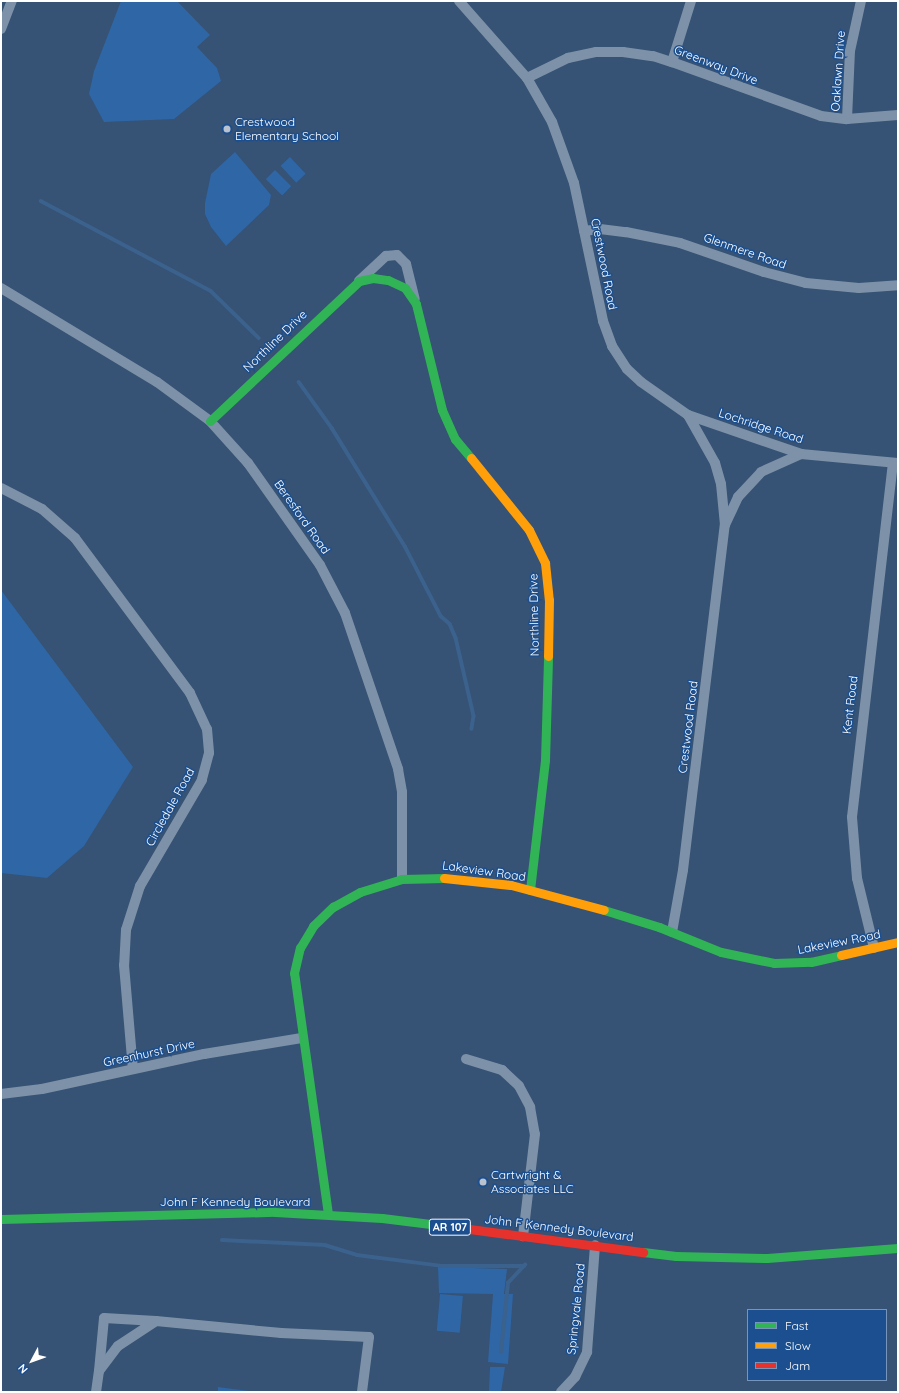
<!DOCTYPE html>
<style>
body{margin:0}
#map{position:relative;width:899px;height:1393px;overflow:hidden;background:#365274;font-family:Quicksand,sans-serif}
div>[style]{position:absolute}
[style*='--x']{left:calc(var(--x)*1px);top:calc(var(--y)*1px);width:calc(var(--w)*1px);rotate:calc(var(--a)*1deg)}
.green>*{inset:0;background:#2f66a5;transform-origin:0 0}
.stream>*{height:3.5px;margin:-1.75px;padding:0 1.75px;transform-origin:1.75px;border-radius:1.75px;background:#3b618d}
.street>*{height:10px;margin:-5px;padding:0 5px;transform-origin:5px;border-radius:5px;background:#7d92a8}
.fast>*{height:9px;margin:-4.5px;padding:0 4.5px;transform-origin:4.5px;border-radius:4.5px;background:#30b455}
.slow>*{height:9px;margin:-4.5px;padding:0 4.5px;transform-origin:4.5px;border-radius:4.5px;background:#ff9f0a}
.jam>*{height:9px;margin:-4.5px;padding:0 4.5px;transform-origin:4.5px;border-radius:4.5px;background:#e5322d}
.dots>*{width:11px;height:11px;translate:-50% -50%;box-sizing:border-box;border:2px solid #1b4f8f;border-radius:50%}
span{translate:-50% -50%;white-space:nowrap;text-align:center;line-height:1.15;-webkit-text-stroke:3px #1b4f8f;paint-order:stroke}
.shield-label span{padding:1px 3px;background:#1b4f8f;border:1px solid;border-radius:3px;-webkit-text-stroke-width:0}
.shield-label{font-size:11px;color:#fff;font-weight:700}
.street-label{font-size:12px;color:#fff}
.poi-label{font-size:12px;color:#fff}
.left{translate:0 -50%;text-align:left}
.frame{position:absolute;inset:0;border:2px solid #fff;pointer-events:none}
.legend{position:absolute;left:747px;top:1309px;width:140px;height:72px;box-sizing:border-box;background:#1b4f8f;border:1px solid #7695bc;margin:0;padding:5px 7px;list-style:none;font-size:12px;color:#fff}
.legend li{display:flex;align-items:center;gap:8px;height:20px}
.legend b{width:20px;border:1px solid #7695bc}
.north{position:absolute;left:12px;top:1341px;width:40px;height:40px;-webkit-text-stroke:3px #1b4f8f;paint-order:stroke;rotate:229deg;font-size:11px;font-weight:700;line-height:16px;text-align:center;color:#fff}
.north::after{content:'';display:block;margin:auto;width:14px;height:18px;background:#fff;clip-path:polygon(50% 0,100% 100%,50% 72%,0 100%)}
</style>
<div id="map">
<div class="green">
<div style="clip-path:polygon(121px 1px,177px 1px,210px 35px,197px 47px,217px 68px,221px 81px,174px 119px,104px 122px,89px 94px,94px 71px)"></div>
<div style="clip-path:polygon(235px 152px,271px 195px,269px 205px,226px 246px,211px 227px,205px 214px,205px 203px,211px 174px)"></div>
<div style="left:290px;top:157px;width:23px;height:13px;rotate:47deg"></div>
<div style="left:275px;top:170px;width:23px;height:13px;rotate:45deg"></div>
<div style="clip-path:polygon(1px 590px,133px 767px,84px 846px,47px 878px,1px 873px)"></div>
<div style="clip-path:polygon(438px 1267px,507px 1269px,504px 1294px,513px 1294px,508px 1364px,488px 1362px,493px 1294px,439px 1293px)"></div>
<div style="left:440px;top:1294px;width:23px;height:37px;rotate:5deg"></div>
<div style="clip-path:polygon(490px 1367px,505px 1367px,501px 1392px,489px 1392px)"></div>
<div style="clip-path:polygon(218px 1387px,256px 1392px,218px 1392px)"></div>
</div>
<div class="stream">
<div style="--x:41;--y:201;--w:192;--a:27.9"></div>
<div style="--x:211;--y:291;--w:67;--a:44.4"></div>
<div style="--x:299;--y:382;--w:57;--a:54.3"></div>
<div style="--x:332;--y:428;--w:139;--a:58.3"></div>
<div style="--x:405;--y:546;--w:79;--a:62.8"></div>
<div style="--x:441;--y:616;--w:12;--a:42"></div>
<div style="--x:450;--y:624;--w:15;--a:67"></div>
<div style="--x:456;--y:638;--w:80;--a:77"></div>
<div style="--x:474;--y:716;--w:13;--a:99"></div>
<div style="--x:222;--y:1240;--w:103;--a:2.8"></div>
<div style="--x:325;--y:1245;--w:34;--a:17"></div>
<div style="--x:357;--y:1255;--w:87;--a:7.3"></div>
<div style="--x:443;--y:1266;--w:81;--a:0"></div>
<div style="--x:501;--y:1352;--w:69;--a:-84.2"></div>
<div style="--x:508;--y:1283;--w:25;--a:-47"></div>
</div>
<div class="street">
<div style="--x:459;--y:1;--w:103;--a:48.6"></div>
<div style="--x:527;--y:78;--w:51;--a:60.4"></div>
<div style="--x:552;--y:122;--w:65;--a:70.2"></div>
<div style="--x:574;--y:183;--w:141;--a:78.1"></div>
<div style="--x:603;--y:321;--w:27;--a:70"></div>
<div style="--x:612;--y:346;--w:27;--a:57"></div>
<div style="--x:627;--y:369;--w:19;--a:43"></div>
<div style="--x:641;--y:382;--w:57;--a:35.1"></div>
<div style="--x:688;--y:415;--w:55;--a:60.6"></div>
<div style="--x:715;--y:463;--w:22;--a:74"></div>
<div style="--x:721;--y:484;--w:41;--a:84.4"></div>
<div style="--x:1;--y:29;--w:30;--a:-69"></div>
<div style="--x:672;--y:62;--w:64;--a:-72.7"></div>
<div style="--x:527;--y:78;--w:46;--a:-26"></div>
<div style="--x:568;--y:58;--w:29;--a:-12"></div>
<div style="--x:596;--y:52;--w:27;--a:0"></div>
<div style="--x:623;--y:52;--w:30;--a:8"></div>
<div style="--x:653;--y:56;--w:20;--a:18"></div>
<div style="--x:672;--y:62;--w:158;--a:19.9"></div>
<div style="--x:821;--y:116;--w:26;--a:7"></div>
<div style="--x:847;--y:119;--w:51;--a:-4.5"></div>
<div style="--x:847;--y:119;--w:68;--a:-87.5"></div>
<div style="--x:850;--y:51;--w:51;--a:-77.6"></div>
<div style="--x:584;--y:231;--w:16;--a:-7"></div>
<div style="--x:600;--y:229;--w:26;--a:7"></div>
<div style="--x:626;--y:232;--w:55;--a:11.5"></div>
<div style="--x:680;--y:243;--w:89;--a:19"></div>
<div style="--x:764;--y:272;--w:43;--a:14.7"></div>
<div style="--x:806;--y:283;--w:53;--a:5.4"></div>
<div style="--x:859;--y:288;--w:39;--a:-4"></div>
<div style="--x:359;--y:281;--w:37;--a:-43"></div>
<div style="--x:386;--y:256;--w:11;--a:-5"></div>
<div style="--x:397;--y:255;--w:13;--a:45"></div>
<div style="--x:406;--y:264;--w:36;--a:76"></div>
<div style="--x:1;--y:288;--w:182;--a:31.1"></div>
<div style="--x:157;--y:382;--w:66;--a:36.3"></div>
<div style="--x:210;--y:421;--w:57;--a:47.9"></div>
<div style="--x:248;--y:463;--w:125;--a:54.8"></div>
<div style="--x:320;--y:565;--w:54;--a:62.5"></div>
<div style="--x:345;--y:613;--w:165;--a:71.2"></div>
<div style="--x:398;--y:769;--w:23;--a:80"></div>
<div style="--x:402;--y:792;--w:87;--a:90"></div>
<div style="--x:688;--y:415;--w:120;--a:19"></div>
<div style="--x:801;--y:454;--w:97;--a:5.3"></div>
<div style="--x:1;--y:488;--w:46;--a:27.1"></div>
<div style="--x:42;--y:509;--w:44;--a:41.3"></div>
<div style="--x:75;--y:538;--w:193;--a:53.4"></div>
<div style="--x:190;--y:693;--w:40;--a:65"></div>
<div style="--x:207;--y:729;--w:24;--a:85"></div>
<div style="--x:209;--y:753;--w:28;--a:105"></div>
<div style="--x:202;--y:780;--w:123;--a:120.3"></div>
<div style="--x:140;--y:886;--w:46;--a:107.7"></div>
<div style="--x:126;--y:930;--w:35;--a:93"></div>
<div style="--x:124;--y:965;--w:104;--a:85.1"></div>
<div style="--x:672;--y:932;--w:63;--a:-79.9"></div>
<div style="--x:683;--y:870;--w:348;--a:-83.1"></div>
<div style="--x:725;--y:525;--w:31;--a:-65"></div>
<div style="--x:738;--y:497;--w:34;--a:-47"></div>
<div style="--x:761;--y:472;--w:44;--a:-24.2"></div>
<div style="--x:874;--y:948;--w:72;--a:-103.7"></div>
<div style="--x:857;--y:878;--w:61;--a:-94.7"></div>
<div style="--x:852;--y:817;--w:355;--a:-83.4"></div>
<div style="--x:466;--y:1059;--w:38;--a:17"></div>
<div style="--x:502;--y:1070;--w:23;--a:43"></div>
<div style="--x:519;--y:1086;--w:24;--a:62"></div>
<div style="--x:530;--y:1107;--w:27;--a:80"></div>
<div style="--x:535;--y:1134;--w:103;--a:96.7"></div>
<div style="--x:1;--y:1094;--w:41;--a:-7"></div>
<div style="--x:42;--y:1089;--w:166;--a:-12.2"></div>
<div style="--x:204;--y:1054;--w:99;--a:-9.3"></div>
<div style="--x:99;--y:1371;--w:53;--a:-84.6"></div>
<div style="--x:104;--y:1318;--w:52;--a:3.3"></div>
<div style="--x:96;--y:1392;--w:21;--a:-82"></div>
<div style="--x:99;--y:1371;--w:31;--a:-53"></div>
<div style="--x:118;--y:1346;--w:45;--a:-33.3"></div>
<div style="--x:156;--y:1321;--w:126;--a:5.5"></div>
<div style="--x:281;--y:1333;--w:88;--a:2.6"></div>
<div style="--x:369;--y:1337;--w:55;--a:97.3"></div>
<div style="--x:561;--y:1392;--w:21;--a:-47"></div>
<div style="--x:575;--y:1377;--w:28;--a:-64"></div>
<div style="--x:587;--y:1352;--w:107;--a:-85.7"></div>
</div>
<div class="fast">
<div style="--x:210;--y:421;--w:204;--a:-43.2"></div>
<div style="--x:359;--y:281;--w:14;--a:-12"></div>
<div style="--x:373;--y:278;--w:15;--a:8"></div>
<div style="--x:388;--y:280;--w:19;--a:25"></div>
<div style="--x:405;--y:288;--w:19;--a:55"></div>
<div style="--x:416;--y:304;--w:109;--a:76.2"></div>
<div style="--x:442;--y:410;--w:32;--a:66"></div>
<div style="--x:455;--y:439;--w:25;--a:50"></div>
<div style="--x:530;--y:890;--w:131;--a:-83.4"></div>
<div style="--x:545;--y:760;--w:104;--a:-88.3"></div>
<div style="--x:604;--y:910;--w:58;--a:17.2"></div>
<div style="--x:659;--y:927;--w:67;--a:22"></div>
<div style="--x:721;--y:952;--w:54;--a:11.7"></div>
<div style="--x:774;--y:963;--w:37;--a:-2"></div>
<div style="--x:811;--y:962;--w:31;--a:-13"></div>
<div style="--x:328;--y:1214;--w:243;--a:-98"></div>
<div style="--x:294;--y:973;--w:26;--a:-77"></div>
<div style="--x:300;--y:948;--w:26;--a:-59"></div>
<div style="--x:313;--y:926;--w:28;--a:-44"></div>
<div style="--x:333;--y:907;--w:31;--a:-29"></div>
<div style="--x:360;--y:892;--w:44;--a:-17.2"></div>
<div style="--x:402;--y:879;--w:42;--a:-1.4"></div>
<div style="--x:1;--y:1219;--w:274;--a:-1.5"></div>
<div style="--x:275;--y:1212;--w:107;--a:3.2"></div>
<div style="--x:382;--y:1218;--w:65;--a:7"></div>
<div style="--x:643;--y:1252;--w:33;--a:7"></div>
<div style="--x:676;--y:1256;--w:91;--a:1.3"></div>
<div style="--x:767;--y:1258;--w:131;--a:-4.4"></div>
</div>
<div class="slow">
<div style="--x:471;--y:458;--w:92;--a:51.1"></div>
<div style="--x:529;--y:530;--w:37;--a:64"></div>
<div style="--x:545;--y:563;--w:37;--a:84"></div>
<div style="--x:549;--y:600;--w:56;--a:91"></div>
<div style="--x:444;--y:878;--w:67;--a:6"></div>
<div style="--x:511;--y:885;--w:96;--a:15"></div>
<div style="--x:841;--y:955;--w:58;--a:-12.8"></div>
</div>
<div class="jam">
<div style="--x:447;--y:1226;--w:198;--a:7.6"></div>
</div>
<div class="dots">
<div style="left:227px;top:129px;background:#b9c2ce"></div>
<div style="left:483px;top:1182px;background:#b9c2ce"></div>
</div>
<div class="shield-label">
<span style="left:450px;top:1227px">AR 107</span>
</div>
<div class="street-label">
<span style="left:716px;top:65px;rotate:21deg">Greenway Drive</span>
<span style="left:838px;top:71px;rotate:-86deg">Oaklawn Drive</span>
<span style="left:745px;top:251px;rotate:19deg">Glenmere Road</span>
<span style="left:604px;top:264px;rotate:79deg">Crestwood Road</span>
<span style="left:275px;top:341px;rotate:-44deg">Northline Drive</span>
<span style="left:761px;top:426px;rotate:18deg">Lochridge Road</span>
<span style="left:302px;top:517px;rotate:55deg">Beresford Road</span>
<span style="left:534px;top:615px;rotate:-91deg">Northline Drive</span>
<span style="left:850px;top:705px;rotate:-83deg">Kent Road</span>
<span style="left:688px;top:727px;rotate:-83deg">Crestwood Road</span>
<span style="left:170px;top:807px;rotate:-61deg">Circledale Road</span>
<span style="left:484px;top:871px;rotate:8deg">Lakeview Road</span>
<span style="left:839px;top:942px;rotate:-11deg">Lakeview Road</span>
<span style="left:149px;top:1053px;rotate:-12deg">Greenhurst Drive</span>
<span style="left:235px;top:1202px">John F Kennedy Boulevard</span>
<span style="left:559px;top:1228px;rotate:7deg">John F Kennedy Boulevard</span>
<span style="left:576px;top:1309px;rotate:-84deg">Springvale Road</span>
</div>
<div class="poi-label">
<span class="left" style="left:235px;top:129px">Crestwood<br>Elementary School</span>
<span class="left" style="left:491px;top:1182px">Cartwright &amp;<br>Associates LLC</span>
</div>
<div class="frame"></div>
<ul class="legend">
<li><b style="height:5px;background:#30b455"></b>Fast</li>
<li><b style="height:5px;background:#ff9f0a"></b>Slow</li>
<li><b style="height:5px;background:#e5322d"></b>Jam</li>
</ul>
<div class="north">N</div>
</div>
